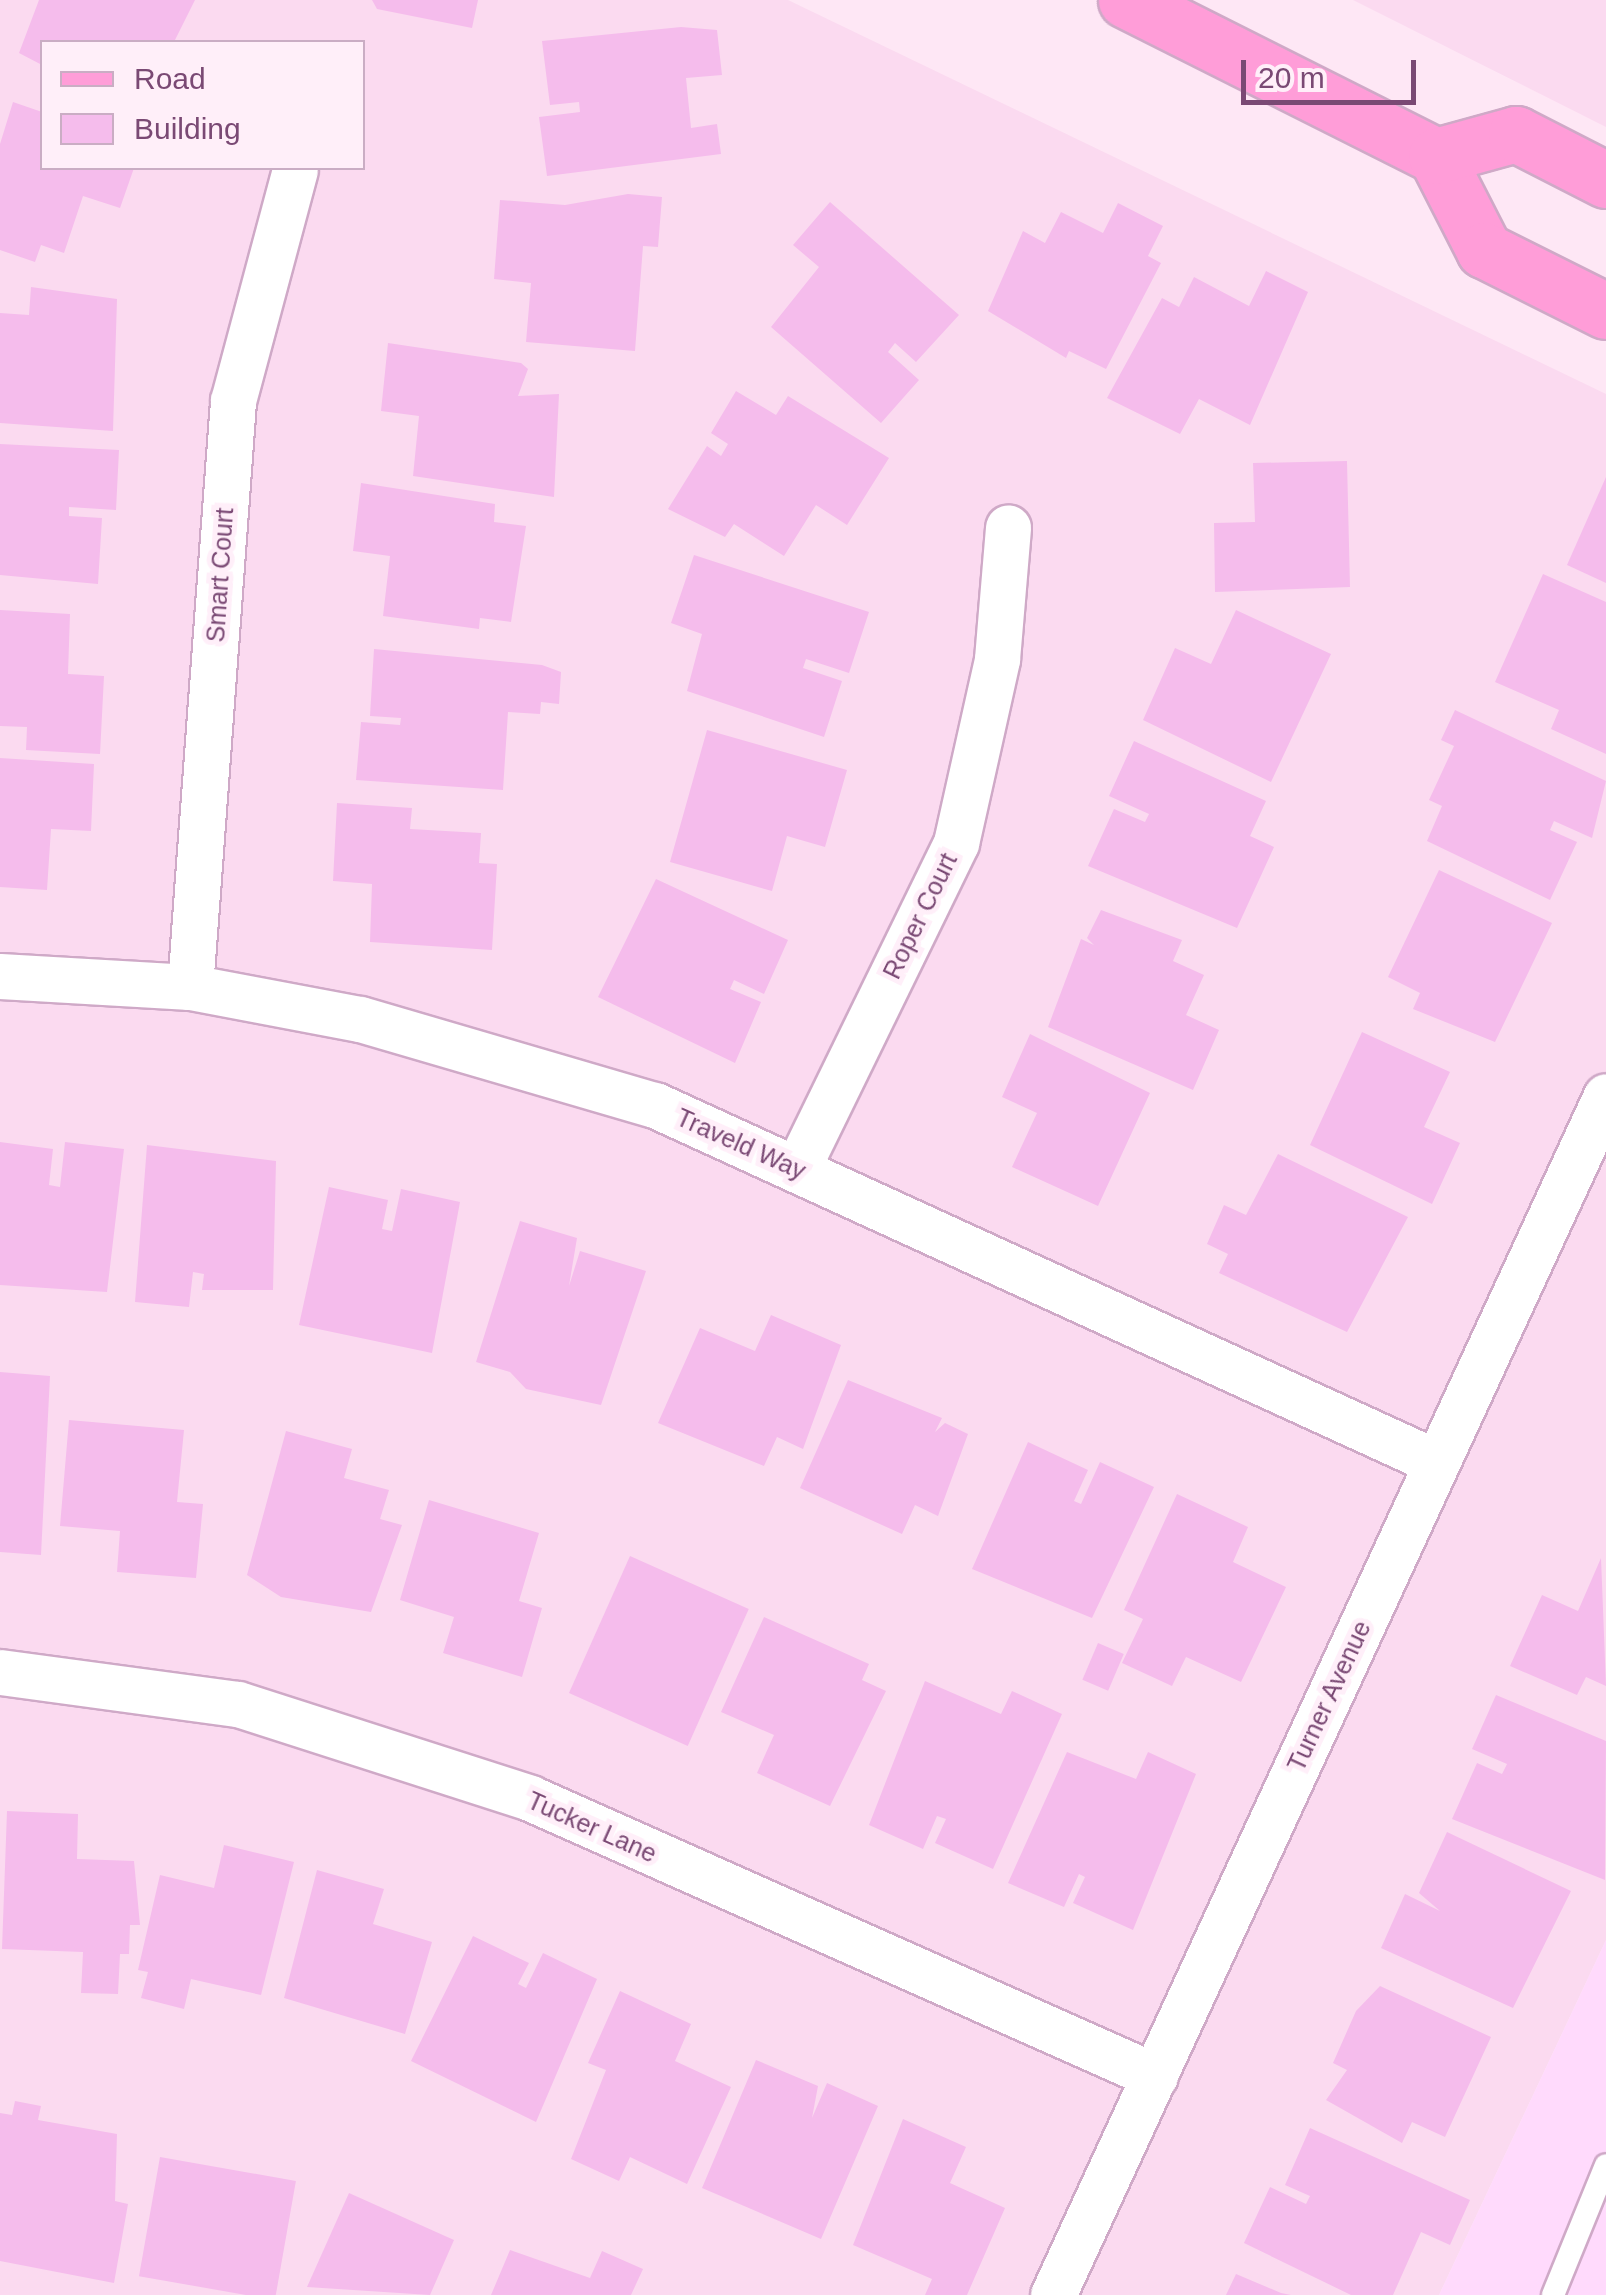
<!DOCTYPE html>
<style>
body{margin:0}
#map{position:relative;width:1606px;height:2295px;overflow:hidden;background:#fee7f5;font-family:Arial,sans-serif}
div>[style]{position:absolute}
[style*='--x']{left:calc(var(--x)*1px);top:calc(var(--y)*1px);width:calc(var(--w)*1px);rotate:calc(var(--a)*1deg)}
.residential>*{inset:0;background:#fbdaf0}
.commercial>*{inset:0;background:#ffdafc}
.building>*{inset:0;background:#f5bcec;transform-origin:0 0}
.roads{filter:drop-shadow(2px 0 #cfa9c7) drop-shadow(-2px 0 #cfa9c7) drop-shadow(0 2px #cfa9c7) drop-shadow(0 -2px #cfa9c7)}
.lane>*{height:22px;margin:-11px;padding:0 11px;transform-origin:11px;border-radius:11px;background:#fff}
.street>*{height:45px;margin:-22.5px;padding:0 22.5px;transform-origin:22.5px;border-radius:22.5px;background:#fff}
.primary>*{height:55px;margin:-27.5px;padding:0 27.5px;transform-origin:27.5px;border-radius:27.5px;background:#ff9dd8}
span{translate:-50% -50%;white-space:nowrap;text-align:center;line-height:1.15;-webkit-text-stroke:10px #ffeff9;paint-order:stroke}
.street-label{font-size:25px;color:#7a4974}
.legend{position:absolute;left:40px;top:40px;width:325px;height:130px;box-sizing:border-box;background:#ffeff9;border:2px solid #caadc4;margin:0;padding:12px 18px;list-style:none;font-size:30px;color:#7a4974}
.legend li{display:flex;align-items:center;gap:20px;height:50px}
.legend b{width:50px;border:2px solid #caadc4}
.scale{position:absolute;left:1241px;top:60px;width:175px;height:45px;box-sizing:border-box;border:5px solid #7a4974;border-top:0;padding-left:12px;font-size:30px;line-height:35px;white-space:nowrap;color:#7a4974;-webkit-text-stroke:8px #ffeff9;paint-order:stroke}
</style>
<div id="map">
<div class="residential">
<div style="clip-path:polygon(evenodd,0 0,788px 0,1606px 394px,1606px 1940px,1439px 2295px,0 2295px,0 0,42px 42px,362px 42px,362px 168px,42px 168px,42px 42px)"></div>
<div style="clip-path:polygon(1353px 0,1606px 0,1606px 127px)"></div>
</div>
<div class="commercial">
<div style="clip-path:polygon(1606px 1940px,1606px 2295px,1439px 2295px)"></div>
</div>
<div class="building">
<div style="clip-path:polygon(39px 0,195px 0,174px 42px,42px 42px,42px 65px,19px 53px)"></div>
<div style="clip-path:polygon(372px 0,478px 0,472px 28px,377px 9px)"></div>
<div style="clip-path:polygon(681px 27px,717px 30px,722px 75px,686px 78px,691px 128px,717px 124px,721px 154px,547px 176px,539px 117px,580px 112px,579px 102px,550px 105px,542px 41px)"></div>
<div style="clip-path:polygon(13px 102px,42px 112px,42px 168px,134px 168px,120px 208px,83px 196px,64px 253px,41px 245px,35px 262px,0 250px,0 144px)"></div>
<div style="clip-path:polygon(628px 194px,662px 197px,658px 247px,643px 246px,635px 351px,526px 342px,531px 283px,494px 279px,500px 200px,565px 205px)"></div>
<div style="clip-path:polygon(830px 202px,959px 315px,916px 362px,895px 343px,888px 352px,919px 380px,881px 423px,771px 327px,819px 267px,793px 245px)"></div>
<div style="clip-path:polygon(1118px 203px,1163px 226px,1148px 256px,1161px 263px,1106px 369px,1069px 351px,1066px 358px,988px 311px,1023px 231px,1045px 243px,1061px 212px,1103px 233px)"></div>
<div style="clip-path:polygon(1266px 271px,1308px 292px,1250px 425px,1199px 399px,1180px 434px,1107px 398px,1162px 298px,1179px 307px,1194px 277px,1249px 306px)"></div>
<div style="clip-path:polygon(31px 287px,117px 299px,113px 431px,0 423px,0 313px,29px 315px)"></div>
<div style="clip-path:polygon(388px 343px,521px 363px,528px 369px,518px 396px,559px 394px,554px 497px,413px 476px,419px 416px,381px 411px)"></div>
<div style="clip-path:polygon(736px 391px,776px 415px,788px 396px,889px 458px,847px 525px,816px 505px,784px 556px,734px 524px,725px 537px,668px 509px,707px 446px,721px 456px,728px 444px,711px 433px)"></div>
<div style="clip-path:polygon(0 444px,119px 450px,116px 510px,69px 507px,69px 516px,102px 518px,98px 584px,0 575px)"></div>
<div style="clip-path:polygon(1347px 461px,1350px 587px,1215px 592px,1214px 523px,1255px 522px,1253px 463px)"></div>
<div style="clip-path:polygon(1606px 477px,1606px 583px,1567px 565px)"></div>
<div style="clip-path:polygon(361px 483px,495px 504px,494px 522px,526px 526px,511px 622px,480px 618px,479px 629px,383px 616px,390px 556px,353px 551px)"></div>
<div style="clip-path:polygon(694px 555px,869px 612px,849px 673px,806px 659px,803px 668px,842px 681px,824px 737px,687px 691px,702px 634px,671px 623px)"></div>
<div style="clip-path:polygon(1543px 574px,1606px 602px,1606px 754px,1551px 729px,1559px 710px,1495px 682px)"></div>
<div style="clip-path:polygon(0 610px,70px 614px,68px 674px,104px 676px,100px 754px,26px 750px,27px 727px,0 726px)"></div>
<div style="clip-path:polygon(1236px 610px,1331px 654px,1271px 782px,1143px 720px,1175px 648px,1211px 664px)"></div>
<div style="clip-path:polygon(374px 649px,542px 665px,561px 672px,559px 704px,541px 702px,540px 714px,508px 712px,503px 790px,356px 780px,361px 722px,400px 725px,401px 718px,370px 716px)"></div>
<div style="clip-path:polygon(1455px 710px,1606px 781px,1592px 838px,1554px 821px,1550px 830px,1577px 842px,1550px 900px,1427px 841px,1442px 806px,1429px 800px,1454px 746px,1441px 740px)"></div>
<div style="clip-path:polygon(707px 730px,847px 770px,825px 847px,787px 836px,772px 891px,670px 862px)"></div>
<div style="clip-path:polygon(1134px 741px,1266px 801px,1250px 836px,1274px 847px,1237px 928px,1088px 866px,1114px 809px,1145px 822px,1149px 814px,1109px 796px)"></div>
<div style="clip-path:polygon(0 758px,94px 764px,91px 831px,51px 829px,47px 890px,0 887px)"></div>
<div style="clip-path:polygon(337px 803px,412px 808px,410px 829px,481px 833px,479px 863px,497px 864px,492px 950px,370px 942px,372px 884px,333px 881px)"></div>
<div style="clip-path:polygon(1439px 870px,1552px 923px,1495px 1042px,1413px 1009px,1420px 993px,1388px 977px)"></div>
<div style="clip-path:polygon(656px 879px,788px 940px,764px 994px,734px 980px,730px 989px,761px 1002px,735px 1063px,598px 997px)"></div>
<div style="clip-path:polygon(1101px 910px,1182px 940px,1173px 961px,1204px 975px,1186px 1015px,1219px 1030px,1193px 1090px,1048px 1027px,1081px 939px,1094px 945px,1087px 938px)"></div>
<div style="clip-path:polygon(1362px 1032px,1450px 1072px,1424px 1127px,1460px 1143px,1432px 1204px,1310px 1145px)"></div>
<div style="clip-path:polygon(1030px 1034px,1150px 1093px,1098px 1206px,1012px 1167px,1037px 1113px,1002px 1097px)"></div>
<div style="clip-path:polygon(0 1142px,53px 1149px,49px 1185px,60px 1187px,65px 1142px,124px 1149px,107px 1292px,0 1285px)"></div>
<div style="clip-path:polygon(147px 1145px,276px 1161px,273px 1290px,202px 1290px,204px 1274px,193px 1272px,189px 1307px,135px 1302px)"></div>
<div style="clip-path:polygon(1278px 1154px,1408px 1217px,1347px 1332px,1219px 1273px,1228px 1254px,1207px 1244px,1224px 1205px,1246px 1215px)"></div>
<div style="clip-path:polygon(329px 1187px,388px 1200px,382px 1229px,392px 1231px,401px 1189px,460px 1202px,432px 1353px,299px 1325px)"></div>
<div style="clip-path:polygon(520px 1221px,577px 1238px,569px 1286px,580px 1251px,646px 1271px,601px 1405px,526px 1389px,510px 1372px,476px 1362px)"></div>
<div style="clip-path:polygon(771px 1315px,841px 1345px,803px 1449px,777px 1437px,764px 1466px,658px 1423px,700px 1328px,755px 1351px)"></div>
<div style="clip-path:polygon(0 1372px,50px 1376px,41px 1555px,0 1552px)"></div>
<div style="clip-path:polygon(848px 1380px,942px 1418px,935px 1432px,945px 1423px,968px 1434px,938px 1516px,915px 1505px,902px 1534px,800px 1488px)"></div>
<div style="clip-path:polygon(69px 1420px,184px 1430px,177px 1502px,203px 1504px,196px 1578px,117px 1572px,120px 1531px,60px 1526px)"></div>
<div style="clip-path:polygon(286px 1431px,352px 1449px,344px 1478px,389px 1490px,380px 1519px,402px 1525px,371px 1612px,281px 1597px,247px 1575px)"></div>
<div style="clip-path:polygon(1028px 1442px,1088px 1470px,1074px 1501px,1081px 1504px,1100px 1462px,1154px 1487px,1092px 1618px,972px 1569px)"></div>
<div style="clip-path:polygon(1177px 1494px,1248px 1527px,1233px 1562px,1286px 1587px,1241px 1682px,1186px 1657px,1172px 1686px,1122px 1663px,1143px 1619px,1124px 1610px)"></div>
<div style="clip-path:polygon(429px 1500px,539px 1533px,519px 1601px,542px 1608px,522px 1677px,443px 1653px,454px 1617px,400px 1600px)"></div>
<div style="left:630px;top:1556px;width:130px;height:150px;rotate:24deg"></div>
<div style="clip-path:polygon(1601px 1558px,1606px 1686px,1586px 1677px,1577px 1695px,1510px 1666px,1542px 1595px,1578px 1611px)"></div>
<div style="clip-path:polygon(764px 1617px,869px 1664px,862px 1680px,886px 1691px,830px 1806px,757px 1773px,774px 1735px,721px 1712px)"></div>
<div style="left:1098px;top:1643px;width:28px;height:40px;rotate:23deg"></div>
<div style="clip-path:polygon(925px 1681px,1001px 1714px,1012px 1691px,1062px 1714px,993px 1869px,935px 1843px,946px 1819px,937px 1816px,923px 1849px,869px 1825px)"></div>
<div style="clip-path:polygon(1496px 1695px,1606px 1741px,1605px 1880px,1452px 1819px,1477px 1763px,1502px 1774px,1507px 1764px,1472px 1749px)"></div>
<div style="clip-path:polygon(1067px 1752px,1136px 1779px,1148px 1752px,1196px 1774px,1133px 1930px,1073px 1903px,1085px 1877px,1079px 1874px,1064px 1907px,1008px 1883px)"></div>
<div style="clip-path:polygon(7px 1811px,78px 1814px,77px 1859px,134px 1861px,140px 1925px,130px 1925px,129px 1954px,120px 1954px,118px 1994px,81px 1993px,83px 1952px,2px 1949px)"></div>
<div style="clip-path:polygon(1447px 1832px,1571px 1891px,1513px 2008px,1381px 1948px,1405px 1894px,1440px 1911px,1419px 1893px)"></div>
<div style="clip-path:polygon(224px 1845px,294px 1862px,261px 1995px,191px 1979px,184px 2009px,141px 1998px,148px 1972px,138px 1970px,160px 1875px,214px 1888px)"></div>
<div style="clip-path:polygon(317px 1870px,384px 1889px,373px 1924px,432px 1942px,405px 2034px,284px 1998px)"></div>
<div style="clip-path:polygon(473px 1936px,529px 1963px,518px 1984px,526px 1988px,543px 1953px,597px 1979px,536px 2122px,411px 2061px)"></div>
<div style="clip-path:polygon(1380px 1986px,1491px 2037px,1445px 2137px,1412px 2122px,1402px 2143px,1326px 2100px,1347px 2070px,1333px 2063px,1356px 2011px)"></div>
<div style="clip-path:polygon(620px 1991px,691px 2024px,675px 2061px,731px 2087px,687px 2184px,630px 2157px,619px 2181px,571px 2159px,606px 2070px,588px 2063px)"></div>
<div style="clip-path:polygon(756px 2060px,818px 2086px,812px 2118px,827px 2083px,878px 2106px,821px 2239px,702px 2188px)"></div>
<div style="clip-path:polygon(15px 2101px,41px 2106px,38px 2120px,117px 2134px,115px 2201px,128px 2204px,114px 2283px,0 2261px,0 2113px,12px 2115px)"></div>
<div style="clip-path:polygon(903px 2119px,966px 2147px,950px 2183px,1005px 2208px,967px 2295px,925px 2295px,932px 2279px,853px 2245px)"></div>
<div style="clip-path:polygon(1310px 2128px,1470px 2200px,1450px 2245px,1421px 2232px,1393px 2295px,1351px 2295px,1244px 2243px,1270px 2187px,1306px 2204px,1310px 2196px,1285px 2185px)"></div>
<div style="left:160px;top:2157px;width:138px;height:121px;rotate:10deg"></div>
<div style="clip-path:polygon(349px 2193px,454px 2240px,430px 2295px,307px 2287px)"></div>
<div style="clip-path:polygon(510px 2250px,590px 2278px,602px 2251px,643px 2269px,631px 2295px,491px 2295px)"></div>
<div style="clip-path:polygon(1236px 2274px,1281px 2293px,1291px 2295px,1226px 2295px)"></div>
</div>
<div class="roads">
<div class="lane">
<div style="--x:1553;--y:2295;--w:140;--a:-67.8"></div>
</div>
<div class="street">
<div style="--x:0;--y:976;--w:190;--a:3.3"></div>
<div style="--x:190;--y:987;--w:173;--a:10.7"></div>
<div style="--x:360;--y:1019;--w:307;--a:16.3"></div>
<div style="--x:655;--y:1105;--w:859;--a:24.57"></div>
<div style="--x:190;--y:987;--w:588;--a:-85.8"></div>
<div style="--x:233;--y:401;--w:239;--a:-75"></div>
<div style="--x:797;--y:1169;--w:363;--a:-64"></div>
<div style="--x:956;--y:843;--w:189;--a:-77.4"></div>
<div style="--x:997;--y:659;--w:132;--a:-85.2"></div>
<div style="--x:0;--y:1672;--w:240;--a:7.7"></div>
<div style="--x:238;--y:1704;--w:307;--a:17.8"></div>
<div style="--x:530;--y:1798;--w:684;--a:23.98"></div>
<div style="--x:1053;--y:2295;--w:1320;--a:-65.24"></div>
</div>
<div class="primary">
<div style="--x:1126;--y:0;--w:347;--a:26.7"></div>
<div style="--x:1436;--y:156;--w:106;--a:62.9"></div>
<div style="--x:1484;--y:250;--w:136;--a:26.6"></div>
<div style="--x:1436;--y:156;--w:83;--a:-15.4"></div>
<div style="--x:1516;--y:134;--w:101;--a:27.1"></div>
</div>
</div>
<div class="street-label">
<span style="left:220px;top:575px;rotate:-86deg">Smart Court</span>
<span style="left:920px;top:916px;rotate:-64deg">Roper Court</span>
<span style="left:741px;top:1144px;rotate:24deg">Traveld Way</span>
<span style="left:1329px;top:1696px;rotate:-65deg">Turner Avenue</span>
<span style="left:592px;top:1827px;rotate:24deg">Tucker Lane</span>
</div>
<ul class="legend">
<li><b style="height:12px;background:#ff9dd8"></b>Road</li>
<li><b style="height:28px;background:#f5bcec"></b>Building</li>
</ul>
<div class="scale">20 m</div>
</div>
